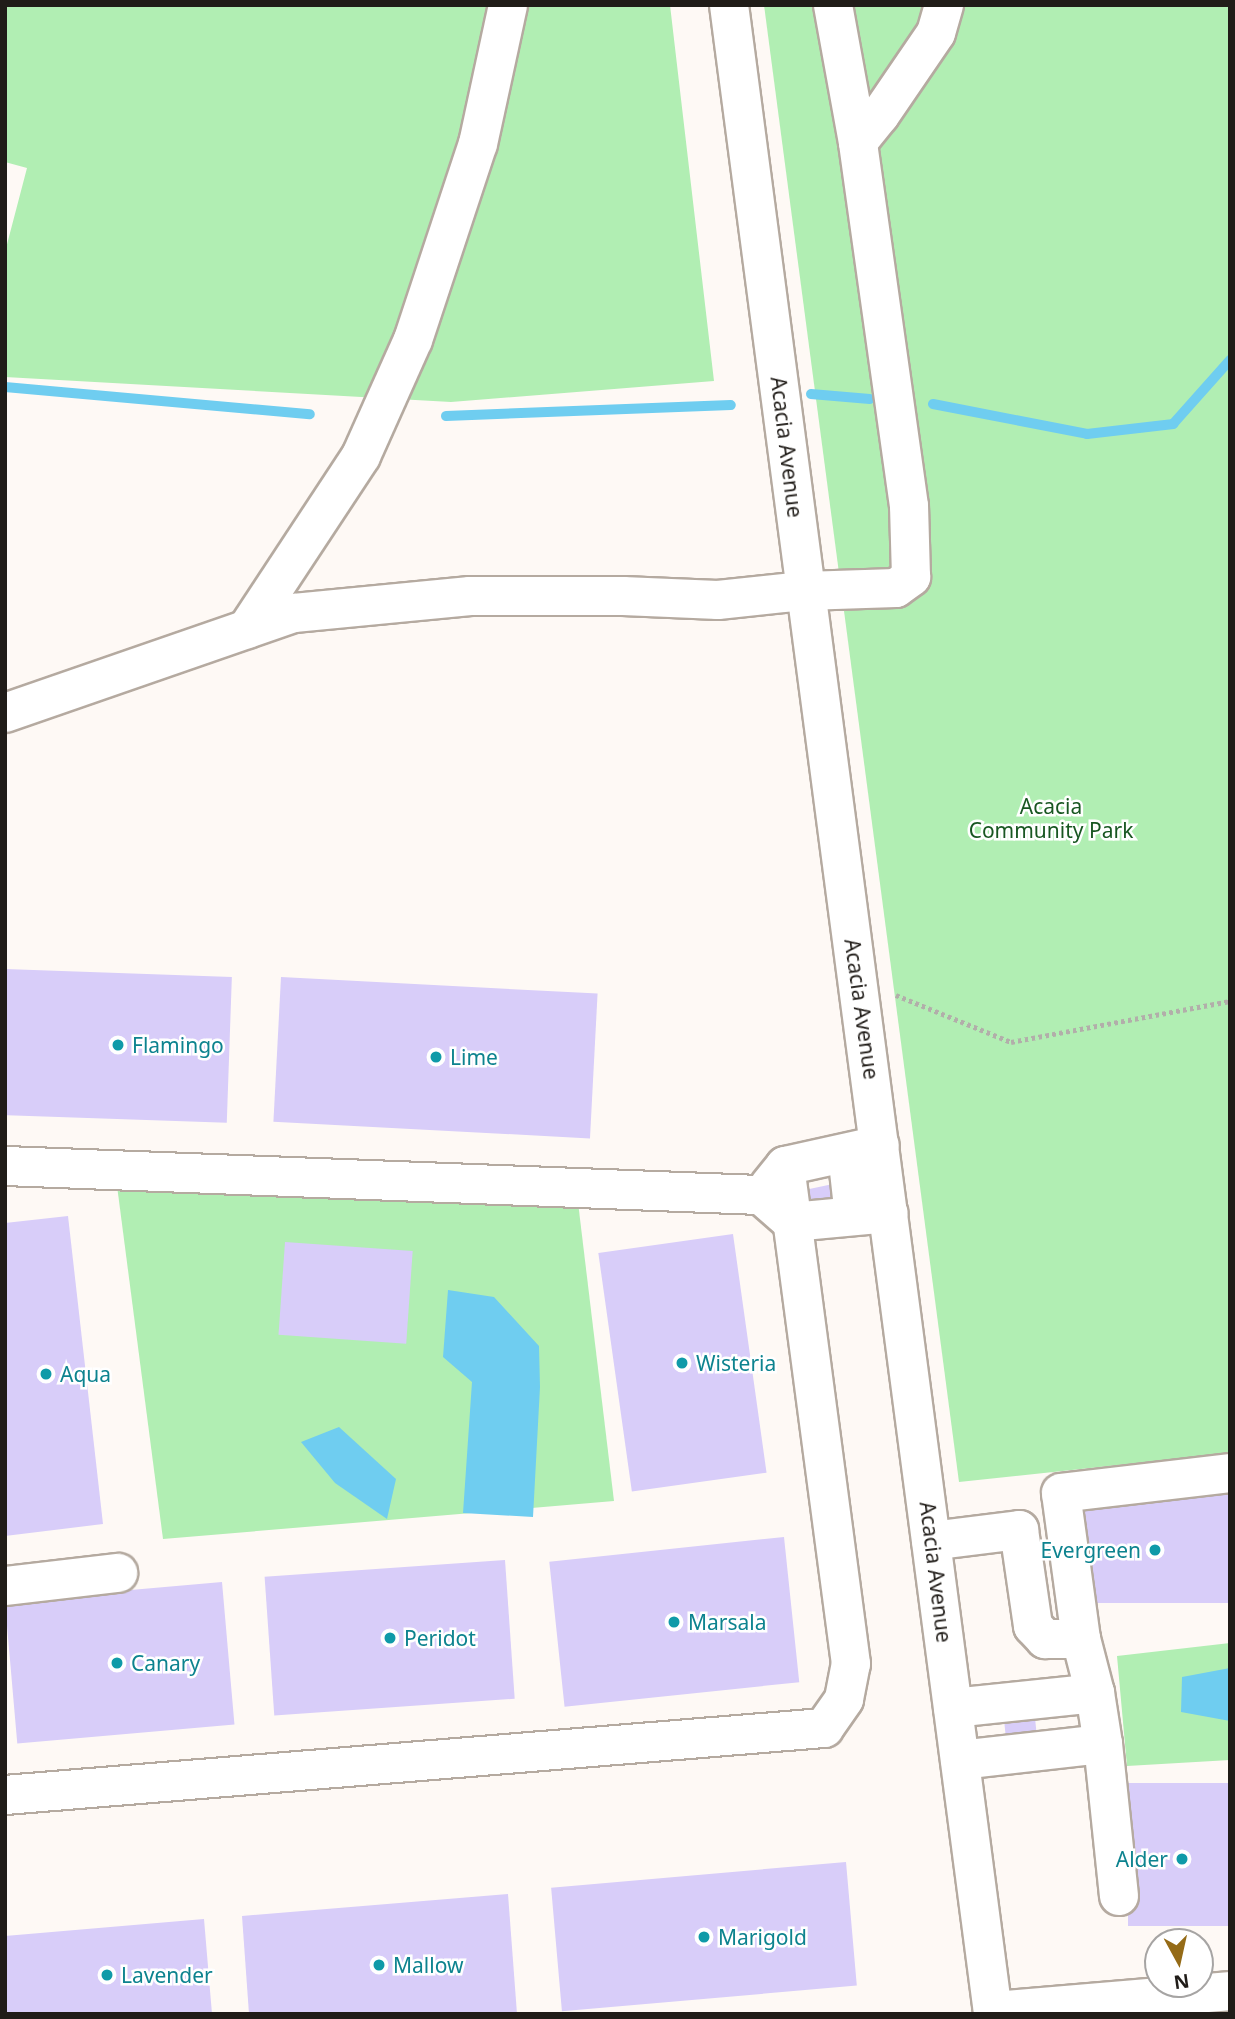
<!DOCTYPE html>
<style>
body{margin:0}
#map{position:relative;width:1235px;height:2019px;overflow:hidden;background:#fef9f5;font-family:"Noto Sans",sans-serif}
div>[style]{position:absolute}
[style*='--x']{left:calc(var(--x)*1px);top:calc(var(--y)*1px);width:calc(var(--w)*1px);rotate:calc(var(--a)*1deg)}
.green>*{inset:0;background:#b1eeb3}
.water>*{inset:0;background:#6fcdf0}
.stream>*{height:10px;margin:-5px;padding:0 5px;transform-origin:5px;border-radius:5px;background:#6fcdf0}
.building>*{inset:0;background:#d8cdf9;transform-origin:0 0}
.path>*{height:4.5px;margin-top:-2.25px;transform-origin:0;background:repeating-linear-gradient(90deg,#b2aeaa 0 3.5px,transparent 0 7px)}
.roads{filter:drop-shadow(2px 0 #b5aaa0) drop-shadow(-2px 0 #b5aaa0) drop-shadow(0 2px #b5aaa0) drop-shadow(0 -2px #b5aaa0)}
.minor>*{height:38px;margin:-19px;padding:0 19px;transform-origin:19px;border-radius:19px;background:#fff}
.dots>*{width:19px;height:19px;translate:-50% -50%;box-sizing:border-box;border:4px solid #fff;border-radius:50%}
span{translate:-50% -50%;white-space:nowrap;text-align:center;line-height:1.15;-webkit-text-stroke:5px #fff;paint-order:stroke}
.street-label{font-size:21px;color:#201c18}
.park-label{font-size:21px;color:#185721}
.culture-label{font-size:21px;color:#0d838f}
.left{translate:0 -50%;text-align:left}
.right{translate:-100% -50%;text-align:right}
.frame{position:absolute;inset:0;border:7px solid #201c18;pointer-events:none}
.north{position:absolute;left:1144px;top:1928px;width:70px;height:70px;box-sizing:border-box;background:#fff;border:2px solid #a6a4a3;border-radius:50%;rotate:172deg;font-size:19px;font-weight:700;line-height:28px;text-align:center;color:#201c18}
.north::after{content:'';display:block;margin:auto;width:24px;height:32px;background:#956b17;clip-path:polygon(50% 0,100% 100%,50% 72%,0 100%)}
</style>
<div id="map">
<div class="green">
<div style="clip-path:polygon(5px 5px,670px 5px,714px 381px,451px 402px,5px 377px,5px 252px,27px 168px,5px 162px)"></div>
<div style="clip-path:polygon(764px 5px,1230px 5px,1230px 1453px,959px 1482px)"></div>
<div style="clip-path:polygon(116px 1178px,577px 1194px,614px 1501px,163px 1539px)"></div>
<div style="clip-path:polygon(1230px 1643px,1230px 1760px,1127px 1766px,1117px 1656px)"></div>
</div>
<div class="water">
<div style="clip-path:polygon(448px 1290px,494px 1297px,539px 1346px,540px 1387px,533px 1517px,463px 1513px,472px 1382px,443px 1357px)"></div>
<div style="clip-path:polygon(339px 1427px,396px 1479px,387px 1519px,335px 1483px,301px 1442px)"></div>
<div style="clip-path:polygon(1230px 1668px,1230px 1721px,1181px 1712px,1182px 1677px)"></div>
</div>
<div class="stream">
<div style="--x:5;--y:387;--w:306;--a:5.1"></div>
<div style="--x:811;--y:394;--w:59;--a:4.8"></div>
<div style="--x:933;--y:404;--w:157;--a:11"></div>
<div style="--x:1087;--y:434;--w:87;--a:-6.6"></div>
<div style="--x:1173;--y:424;--w:86;--a:-48.3"></div>
<div style="--x:446;--y:416;--w:285;--a:-2.2"></div>
</div>
<div class="building">
<div style="left:5px;top:969px;width:227px;height:146px;rotate:2deg"></div>
<div style="left:281px;top:977px;width:317px;height:145px;rotate:3deg"></div>
<div style="left:833px;top:1184px;width:24px;height:29px;rotate:78deg"></div>
<div style="clip-path:polygon(68px 1216px,103px 1524px,5px 1536px,5px 1223px)"></div>
<div style="left:733px;top:1234px;width:241px;height:136px;rotate:82deg"></div>
<div style="left:285px;top:1242px;width:128px;height:93px;rotate:4deg"></div>
<div style="left:1230px;top:1477px;width:126px;height:158px;rotate:90deg"></div>
<div style="left:784px;top:1537px;width:146px;height:236px;rotate:84deg"></div>
<div style="left:505px;top:1560px;width:139px;height:241px;rotate:86deg"></div>
<div style="left:222px;top:1582px;width:143px;height:218px;rotate:85deg"></div>
<div style="left:1035px;top:1718px;width:19px;height:31px;rotate:84deg"></div>
<div style="left:1230px;top:1783px;width:143px;height:102px;rotate:90deg"></div>
<div style="left:846px;top:1862px;width:124px;height:296px;rotate:85deg"></div>
<div style="clip-path:polygon(508px 1894px,517px 2014px,249px 2014px,242px 1916px)"></div>
<div style="clip-path:polygon(204px 1919px,212px 2014px,5px 2014px,5px 1936px)"></div>
</div>
<div class="path">
<div style="--x:896;--y:995;--w:124;--a:22.2"></div>
<div style="--x:1011;--y:1042;--w:223;--a:-10.6"></div>
</div>
<div class="roads">
<div class="minor">
<div style="--x:729;--y:5;--w:2026;--a:82.51"></div>
<div style="--x:833;--y:5;--w:139;--a:79.7"></div>
<div style="--x:247;--y:629;--w:207;--a:-56.6"></div>
<div style="--x:361;--y:456;--w:127;--a:-65.9"></div>
<div style="--x:413;--y:340;--w:206;--a:-71.7"></div>
<div style="--x:478;--y:144;--w:142;--a:-77.8"></div>
<div style="--x:5;--y:713;--w:306;--a:-19.1"></div>
<div style="--x:294;--y:613;--w:177;--a:-5.5"></div>
<div style="--x:470;--y:596;--w:153;--a:0"></div>
<div style="--x:623;--y:596;--w:95;--a:2.4"></div>
<div style="--x:718;--y:600;--w:86;--a:-6"></div>
<div style="--x:804;--y:591;--w:92;--a:-1.9"></div>
<div style="--x:896;--y:588;--w:19;--a:-36"></div>
<div style="--x:911;--y:577;--w:71;--a:-91.6"></div>
<div style="--x:909;--y:506;--w:368;--a:-98"></div>
<div style="--x:858;--y:142;--w:35;--a:-51"></div>
<div style="--x:880;--y:115;--w:99;--a:-55.7"></div>
<div style="--x:936;--y:33;--w:29;--a:-74"></div>
<div style="--x:847;--y:1153;--w:63;--a:83.7"></div>
<div style="--x:5;--y:1166;--w:757;--a:2.2"></div>
<div style="--x:761;--y:1195;--w:41;--a:41.1"></div>
<div style="--x:792;--y:1222;--w:97;--a:-5.3"></div>
<div style="--x:769;--y:1186;--w:26;--a:-51"></div>
<div style="--x:785;--y:1166;--w:97;--a:-12.5"></div>
<div style="--x:931;--y:1541;--w:89;--a:-7.1"></div>
<div style="--x:1019;--y:1530;--w:97;--a:81.7"></div>
<div style="--x:1033;--y:1626;--w:18;--a:47"></div>
<div style="--x:1045;--y:1639;--w:36;--a:0"></div>
<div style="--x:5;--y:1586;--w:114;--a:-6.6"></div>
<div style="--x:953;--y:1708;--w:143;--a:-6"></div>
<div style="--x:960;--y:1760;--w:144;--a:-6.4"></div>
<div style="--x:5;--y:1795;--w:822;--a:-4.68"></div>
<div style="--x:824;--y:1728;--w:35;--a:-55"></div>
<div style="--x:844;--y:1699;--w:36;--a:-79"></div>
<div style="--x:851;--y:1664;--w:502;--a:-97.55"></div>
<div style="--x:1119;--y:1896;--w:153;--a:-96"></div>
<div style="--x:1103;--y:1744;--w:52;--a:-98.9"></div>
<div style="--x:1095;--y:1693;--w:56;--a:-104.5"></div>
<div style="--x:1081;--y:1639;--w:147;--a:-97.8"></div>
<div style="--x:1061;--y:1493;--w:170;--a:-6.7"></div>
<div style="--x:993;--y:2011;--w:238;--a:-4.8"></div>
</div>
</div>
<div class="dots">
<div style="left:118px;top:1045px;background:#0f9aa8"></div>
<div style="left:436px;top:1057px;background:#0f9aa8"></div>
<div style="left:682px;top:1363px;background:#0f9aa8"></div>
<div style="left:46px;top:1374px;background:#0f9aa8"></div>
<div style="left:1155px;top:1550px;background:#0f9aa8"></div>
<div style="left:674px;top:1622px;background:#0f9aa8"></div>
<div style="left:390px;top:1638px;background:#0f9aa8"></div>
<div style="left:117px;top:1663px;background:#0f9aa8"></div>
<div style="left:1182px;top:1859px;background:#0f9aa8"></div>
<div style="left:704px;top:1937px;background:#0f9aa8"></div>
<div style="left:379px;top:1965px;background:#0f9aa8"></div>
<div style="left:107px;top:1975px;background:#0f9aa8"></div>
</div>
<div class="street-label">
<span style="left:787px;top:447px;rotate:83deg">Acacia Avenue</span>
<span style="left:862px;top:1009px;rotate:82deg">Acacia Avenue</span>
<span style="left:936px;top:1572px;rotate:83deg">Acacia Avenue</span>
</div>
<div class="park-label">
<span style="left:1051px;top:818px">Acacia<br>Community Park</span>
</div>
<div class="culture-label">
<span class="left" style="left:132px;top:1045px">Flamingo</span>
<span class="left" style="left:450px;top:1057px">Lime</span>
<span class="left" style="left:696px;top:1363px">Wisteria</span>
<span class="left" style="left:60px;top:1374px">Aqua</span>
<span class="right" style="left:1141px;top:1550px">Evergreen</span>
<span class="left" style="left:688px;top:1622px">Marsala</span>
<span class="left" style="left:404px;top:1638px">Peridot</span>
<span class="left" style="left:131px;top:1663px">Canary</span>
<span class="right" style="left:1168px;top:1859px">Alder</span>
<span class="left" style="left:718px;top:1937px">Marigold</span>
<span class="left" style="left:393px;top:1965px">Mallow</span>
<span class="left" style="left:121px;top:1975px">Lavender</span>
</div>
<div class="frame"></div>
<div class="north">N</div>
</div>
